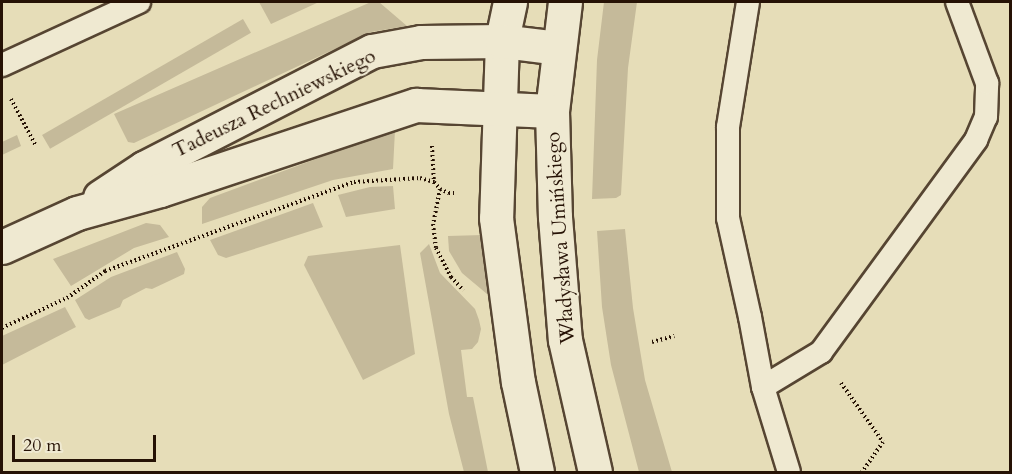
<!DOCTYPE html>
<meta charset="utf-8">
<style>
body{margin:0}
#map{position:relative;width:1012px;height:474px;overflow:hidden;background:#e6ddb8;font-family:Cardo,serif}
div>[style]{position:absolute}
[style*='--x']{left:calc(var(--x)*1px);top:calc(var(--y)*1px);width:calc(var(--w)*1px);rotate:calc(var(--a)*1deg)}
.green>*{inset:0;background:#c5ba9a;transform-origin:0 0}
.path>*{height:4px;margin-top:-2px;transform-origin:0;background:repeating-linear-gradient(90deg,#261205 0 1.5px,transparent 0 4.5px)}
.roads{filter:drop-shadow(2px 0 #564532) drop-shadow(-2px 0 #564532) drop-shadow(0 2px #564532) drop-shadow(0 -2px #564532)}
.lane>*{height:22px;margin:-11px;padding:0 11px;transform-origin:11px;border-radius:11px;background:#efe9d1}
.secondary>*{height:33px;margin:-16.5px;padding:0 16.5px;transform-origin:16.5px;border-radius:16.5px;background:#efe9d1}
span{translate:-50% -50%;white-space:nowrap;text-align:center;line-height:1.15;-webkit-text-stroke:4.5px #efe9d1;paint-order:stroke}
.street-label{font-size:20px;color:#261205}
.frame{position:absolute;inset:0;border:3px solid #261205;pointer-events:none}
.scale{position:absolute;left:12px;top:435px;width:144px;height:27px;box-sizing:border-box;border:3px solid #261205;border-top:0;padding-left:8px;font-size:18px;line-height:21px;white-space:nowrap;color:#261205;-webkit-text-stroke:4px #efe9d1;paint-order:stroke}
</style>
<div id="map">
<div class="green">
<div style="clip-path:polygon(259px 2px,319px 2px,271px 24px)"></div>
<div style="clip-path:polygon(371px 2px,379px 2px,407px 26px,371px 32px,134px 143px,128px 142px,114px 114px)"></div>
<div style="clip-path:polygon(604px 2px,637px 2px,628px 68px,621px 195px,616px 198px,592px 199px,597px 60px)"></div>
<div style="left:243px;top:19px;width:16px;height:232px;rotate:60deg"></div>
<div style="clip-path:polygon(395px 130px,393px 169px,333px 180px,202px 224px,202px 207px,210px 198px)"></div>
<div style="clip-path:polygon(17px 135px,21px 146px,2px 155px,2px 142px)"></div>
<div style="clip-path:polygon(393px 186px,395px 209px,346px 217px,338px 195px,370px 187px)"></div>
<div style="clip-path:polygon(313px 203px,323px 227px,226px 258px,218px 255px,210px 240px)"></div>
<div style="clip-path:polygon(146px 223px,160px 225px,169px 237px,134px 248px,71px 286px,53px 259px)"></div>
<div style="clip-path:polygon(625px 229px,633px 308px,645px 380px,672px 472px,639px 472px,611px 365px,602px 307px,597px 231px)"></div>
<div style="clip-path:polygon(483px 235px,490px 292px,487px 294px,462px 273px,449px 251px,448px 236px)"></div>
<div style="clip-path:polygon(429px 244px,440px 273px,475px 309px,479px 320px,481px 329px,478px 342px,472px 349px,461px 350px,467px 397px,473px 397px,488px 472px,464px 472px,449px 414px,420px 253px)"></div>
<div style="clip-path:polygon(400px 245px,415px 354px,363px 380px,304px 265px,308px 256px)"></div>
<div style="clip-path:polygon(177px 252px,185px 269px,184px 274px,152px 289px,146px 288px,123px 300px,120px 307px,89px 320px,85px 318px,75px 300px,111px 277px)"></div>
<div style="clip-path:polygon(65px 307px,76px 327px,2px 365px,2px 336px)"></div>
</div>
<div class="path">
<div style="--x:11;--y:99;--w:53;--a:62"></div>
<div style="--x:432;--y:146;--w:36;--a:87"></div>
<div style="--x:440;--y:189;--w:36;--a:101"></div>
<div style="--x:433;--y:224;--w:24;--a:83"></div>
<div style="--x:436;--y:248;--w:33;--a:63"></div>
<div style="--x:451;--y:277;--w:18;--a:47"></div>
<div style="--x:2;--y:328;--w:72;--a:-24.8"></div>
<div style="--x:67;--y:298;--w:47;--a:-35.4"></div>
<div style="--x:105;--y:271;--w:264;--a:-19.7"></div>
<div style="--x:354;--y:182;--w:66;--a:-3.5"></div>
<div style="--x:420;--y:178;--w:15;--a:16"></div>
<div style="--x:434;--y:182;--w:9;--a:49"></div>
<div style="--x:440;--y:189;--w:10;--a:24"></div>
<div style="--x:449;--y:193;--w:5;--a:0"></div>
<div style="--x:652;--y:342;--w:23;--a:-15"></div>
<div style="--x:841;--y:383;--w:72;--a:54.6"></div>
<div style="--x:883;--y:442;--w:37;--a:125"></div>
</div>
<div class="roads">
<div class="lane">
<div style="--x:748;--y:2;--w:127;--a:99.1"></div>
<div style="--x:728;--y:127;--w:91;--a:90"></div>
<div style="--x:728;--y:218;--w:101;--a:77.5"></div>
<div style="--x:750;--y:317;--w:71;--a:79.5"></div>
<div style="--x:763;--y:387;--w:89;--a:73"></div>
<div style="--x:2;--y:65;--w:151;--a:-24.7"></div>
<div style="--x:763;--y:387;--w:68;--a:-31.1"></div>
<div style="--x:821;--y:352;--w:263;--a:-53.8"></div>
<div style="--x:976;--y:140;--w:25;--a:-67"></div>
<div style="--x:986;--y:117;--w:34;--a:-88"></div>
<div style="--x:987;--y:83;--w:86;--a:-110.3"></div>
</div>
<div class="secondary">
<div style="--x:510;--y:2;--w:40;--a:102"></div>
<div style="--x:502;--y:41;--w:177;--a:91.9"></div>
<div style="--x:496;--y:218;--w:165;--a:82.4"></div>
<div style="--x:518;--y:382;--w:92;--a:78.1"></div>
<div style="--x:565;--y:2;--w:110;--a:96.8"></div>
<div style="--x:552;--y:111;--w:106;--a:88.4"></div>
<div style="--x:555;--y:217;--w:123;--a:85.4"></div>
<div style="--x:565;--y:340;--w:135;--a:77.2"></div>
<div style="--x:100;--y:197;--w:53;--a:-33.4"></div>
<div style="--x:144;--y:168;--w:256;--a:-27.2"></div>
<div style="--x:372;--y:51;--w:50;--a:-10.4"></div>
<div style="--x:421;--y:42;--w:81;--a:-0.7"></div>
<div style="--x:502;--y:41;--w:56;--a:7.1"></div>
<div style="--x:2;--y:247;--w:82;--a:-24.4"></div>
<div style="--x:77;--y:213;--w:86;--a:-15.5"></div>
<div style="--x:160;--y:190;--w:270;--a:-18.4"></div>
<div style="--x:416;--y:105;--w:136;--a:2.5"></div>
</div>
</div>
<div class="street-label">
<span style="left:274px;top:103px;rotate:-26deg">Tadeusza Rechniewskiego</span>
<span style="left:560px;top:238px;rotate:-94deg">Władysława Umińskiego</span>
</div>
<div class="frame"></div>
<div class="scale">20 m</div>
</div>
